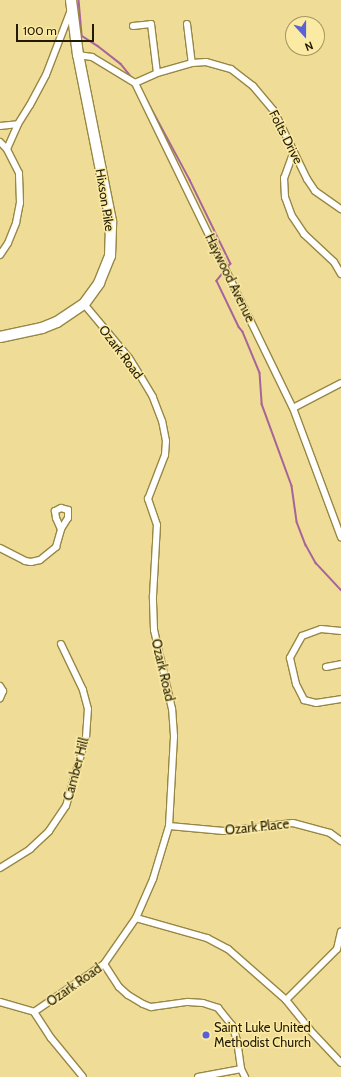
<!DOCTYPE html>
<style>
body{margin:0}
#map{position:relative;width:341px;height:1077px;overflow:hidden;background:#eedc97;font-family:Cabin,sans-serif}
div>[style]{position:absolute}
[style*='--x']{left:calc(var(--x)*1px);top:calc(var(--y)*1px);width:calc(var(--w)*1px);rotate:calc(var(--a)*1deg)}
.stream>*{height:1.5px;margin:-0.75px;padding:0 0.75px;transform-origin:0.75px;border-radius:0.75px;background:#a86499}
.roads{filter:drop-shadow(1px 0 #988744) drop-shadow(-1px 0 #988744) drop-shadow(0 1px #988744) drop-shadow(0 -1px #988744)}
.minor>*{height:6px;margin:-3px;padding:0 3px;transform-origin:3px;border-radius:3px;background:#fff}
.primary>*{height:10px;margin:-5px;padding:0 5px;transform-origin:5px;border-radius:5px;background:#fff}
.dots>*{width:11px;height:11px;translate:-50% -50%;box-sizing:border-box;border:2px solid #fbeaa4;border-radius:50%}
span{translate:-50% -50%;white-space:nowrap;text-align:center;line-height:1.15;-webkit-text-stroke:3px #fbeaa4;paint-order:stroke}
.street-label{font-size:13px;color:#221b01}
.poi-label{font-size:13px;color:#221b01}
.left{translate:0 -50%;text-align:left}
.north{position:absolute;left:285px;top:16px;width:40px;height:40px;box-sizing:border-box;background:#fbeaa4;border:1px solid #a49763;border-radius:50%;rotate:159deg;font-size:11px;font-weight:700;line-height:16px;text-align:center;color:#221b01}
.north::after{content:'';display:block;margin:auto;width:14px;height:18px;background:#5861d8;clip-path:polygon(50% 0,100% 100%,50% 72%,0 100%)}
.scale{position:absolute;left:16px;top:24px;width:78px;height:18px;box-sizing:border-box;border:2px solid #221b01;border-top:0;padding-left:5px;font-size:12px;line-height:14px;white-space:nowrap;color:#221b01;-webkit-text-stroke:3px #fbeaa4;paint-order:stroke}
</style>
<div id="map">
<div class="stream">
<div style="--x:79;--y:0;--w:36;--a:85"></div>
<div style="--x:82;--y:36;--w:19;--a:32"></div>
<div style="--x:98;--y:46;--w:29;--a:38"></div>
<div style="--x:121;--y:64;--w:21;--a:51"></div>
<div style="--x:140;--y:87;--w:106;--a:61.7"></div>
<div style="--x:190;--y:180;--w:93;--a:64"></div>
<div style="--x:231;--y:264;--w:6;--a:135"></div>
<div style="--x:225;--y:271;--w:13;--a:129"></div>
<div style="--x:217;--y:281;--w:51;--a:64.4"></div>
<div style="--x:239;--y:327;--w:6;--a:51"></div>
<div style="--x:243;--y:332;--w:44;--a:67.5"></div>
<div style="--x:260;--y:373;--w:31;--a:86"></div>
<div style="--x:262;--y:404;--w:87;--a:69.9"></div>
<div style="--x:292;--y:486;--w:36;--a:82"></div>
<div style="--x:297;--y:522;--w:25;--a:69"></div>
<div style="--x:306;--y:545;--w:21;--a:61"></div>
<div style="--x:316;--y:563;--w:37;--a:47"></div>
</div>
<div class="roads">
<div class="minor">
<div style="--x:187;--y:24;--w:39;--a:83"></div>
<div style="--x:133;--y:26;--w:18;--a:-6"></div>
<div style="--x:151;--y:24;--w:49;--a:83"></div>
<div style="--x:78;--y:55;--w:14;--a:8"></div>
<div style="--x:92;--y:57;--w:50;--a:31.2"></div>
<div style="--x:135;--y:83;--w:361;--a:64.1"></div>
<div style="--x:293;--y:408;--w:138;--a:69.6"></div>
<div style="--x:135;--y:83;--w:24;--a:-24"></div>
<div style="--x:157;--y:73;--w:36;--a:-16"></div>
<div style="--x:192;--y:63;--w:14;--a:-4"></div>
<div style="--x:206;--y:62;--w:26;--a:16"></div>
<div style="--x:231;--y:69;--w:28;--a:38"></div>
<div style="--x:253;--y:86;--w:33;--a:50"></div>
<div style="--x:274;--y:111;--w:76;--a:64.1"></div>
<div style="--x:307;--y:179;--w:14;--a:56"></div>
<div style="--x:315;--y:191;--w:32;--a:35"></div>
<div style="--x:0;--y:126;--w:18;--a:-6"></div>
<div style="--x:0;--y:142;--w:10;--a:45"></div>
<div style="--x:294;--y:151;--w:29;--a:110"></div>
<div style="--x:284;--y:178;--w:19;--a:87"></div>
<div style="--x:285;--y:197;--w:20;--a:70"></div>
<div style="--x:292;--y:216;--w:22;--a:56"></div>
<div style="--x:304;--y:234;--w:41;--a:43"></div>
<div style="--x:334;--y:262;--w:14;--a:60"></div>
<div style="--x:0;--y:255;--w:14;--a:-56"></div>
<div style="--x:8;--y:243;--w:22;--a:-68"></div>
<div style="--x:16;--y:223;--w:20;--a:-79"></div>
<div style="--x:20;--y:203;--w:30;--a:-92"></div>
<div style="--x:19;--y:173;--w:27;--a:-117"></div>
<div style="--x:7;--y:149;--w:27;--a:-66"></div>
<div style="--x:18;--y:124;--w:22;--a:-58"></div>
<div style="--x:30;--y:105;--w:34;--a:-62"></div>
<div style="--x:46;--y:75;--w:70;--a:-69"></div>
<div style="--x:293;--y:408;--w:54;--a:-27.5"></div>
<div style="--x:0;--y:548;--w:28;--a:27"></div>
<div style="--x:25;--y:561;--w:6;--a:9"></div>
<div style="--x:31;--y:562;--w:9;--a:-13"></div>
<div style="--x:40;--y:560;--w:21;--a:-39"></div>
<div style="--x:56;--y:547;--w:19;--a:-74"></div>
<div style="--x:61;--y:529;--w:13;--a:-58"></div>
<div style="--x:68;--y:518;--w:8;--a:-90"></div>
<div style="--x:68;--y:510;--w:7;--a:-164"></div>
<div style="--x:61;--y:508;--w:7;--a:153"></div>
<div style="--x:55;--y:511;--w:7;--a:82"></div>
<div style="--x:56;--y:518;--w:12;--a:66"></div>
<div style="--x:341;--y:631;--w:20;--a:-174"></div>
<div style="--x:321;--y:629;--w:20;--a:160"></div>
<div style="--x:302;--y:636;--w:25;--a:119"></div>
<div style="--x:290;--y:658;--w:27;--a:77"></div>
<div style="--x:296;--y:684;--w:18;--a:63"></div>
<div style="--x:304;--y:700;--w:12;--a:14"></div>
<div style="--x:316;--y:703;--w:25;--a:-9"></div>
<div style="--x:326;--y:667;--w:15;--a:-11"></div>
<div style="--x:0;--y:686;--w:6;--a:59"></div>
<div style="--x:3;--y:691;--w:8;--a:113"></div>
<div style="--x:169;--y:826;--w:55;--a:5.2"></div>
<div style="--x:224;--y:831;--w:69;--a:-6.6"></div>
<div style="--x:293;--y:823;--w:38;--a:15"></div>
<div style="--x:330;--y:833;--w:14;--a:36"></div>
<div style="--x:0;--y:868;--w:36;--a:-32"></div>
<div style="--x:30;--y:849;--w:26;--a:-43"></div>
<div style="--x:49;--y:831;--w:30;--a:-56"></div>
<div style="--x:66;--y:806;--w:72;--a:-73.8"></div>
<div style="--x:86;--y:737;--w:28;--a:-86"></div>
<div style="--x:88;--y:709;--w:20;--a:-105"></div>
<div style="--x:83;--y:690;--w:51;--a:-115.6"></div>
<div style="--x:136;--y:918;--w:74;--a:15.7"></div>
<div style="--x:207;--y:938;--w:24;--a:28"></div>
<div style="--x:228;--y:949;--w:77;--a:41.3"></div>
<div style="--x:286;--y:1000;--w:38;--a:51"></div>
<div style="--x:310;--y:1030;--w:45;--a:46.8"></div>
<div style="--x:337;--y:949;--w:18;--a:-77"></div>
<div style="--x:104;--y:964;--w:27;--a:57"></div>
<div style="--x:119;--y:987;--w:12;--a:42"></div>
<div style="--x:128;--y:995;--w:17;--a:31"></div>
<div style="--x:143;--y:1004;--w:9;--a:21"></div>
<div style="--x:151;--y:1007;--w:37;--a:-8"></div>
<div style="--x:188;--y:1002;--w:15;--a:4"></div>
<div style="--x:203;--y:1003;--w:16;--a:18"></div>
<div style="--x:218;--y:1008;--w:22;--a:51"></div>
<div style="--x:232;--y:1025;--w:16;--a:72"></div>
<div style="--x:237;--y:1040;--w:29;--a:82"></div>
<div style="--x:241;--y:1069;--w:9;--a:63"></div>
<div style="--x:286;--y:1000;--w:72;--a:-45"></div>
<div style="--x:0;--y:1002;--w:35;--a:16"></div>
<div style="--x:34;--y:1012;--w:31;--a:57"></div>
<div style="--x:51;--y:1038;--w:50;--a:50.6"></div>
<div style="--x:34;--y:1012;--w:85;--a:-34.4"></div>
<div style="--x:104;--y:964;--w:56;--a:-55.2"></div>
<div style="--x:136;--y:918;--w:43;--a:-66.4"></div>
<div style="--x:153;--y:879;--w:55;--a:-73.2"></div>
<div style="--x:169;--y:826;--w:90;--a:-86.8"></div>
<div style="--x:174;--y:736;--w:27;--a:-94"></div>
<div style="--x:172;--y:709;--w:81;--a:-102.8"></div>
<div style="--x:154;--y:630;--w:34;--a:-92"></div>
<div style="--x:153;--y:596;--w:71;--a:-86.8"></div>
<div style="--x:157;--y:525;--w:28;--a:-109"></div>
<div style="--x:148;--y:499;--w:47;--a:-68.9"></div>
<div style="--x:165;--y:455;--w:14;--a:-86"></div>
<div style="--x:166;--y:441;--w:20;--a:-101"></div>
<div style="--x:162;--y:421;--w:26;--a:-111"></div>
<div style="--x:153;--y:397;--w:23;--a:-121"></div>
<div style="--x:141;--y:377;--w:22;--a:-122"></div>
<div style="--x:129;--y:358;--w:70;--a:-129.8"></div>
<div style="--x:198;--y:1077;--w:44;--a:-10.5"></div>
</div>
<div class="primary">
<div style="--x:0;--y:337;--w:43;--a:-12.1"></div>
<div style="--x:42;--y:328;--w:16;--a:-22"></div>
<div style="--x:57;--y:322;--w:32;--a:-34"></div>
<div style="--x:84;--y:304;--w:26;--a:-54"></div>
<div style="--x:99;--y:283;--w:29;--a:-68"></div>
<div style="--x:110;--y:256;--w:35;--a:-88"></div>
<div style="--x:111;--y:221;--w:169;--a:-101.2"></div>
<div style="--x:78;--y:55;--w:55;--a:-97.3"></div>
</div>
</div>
<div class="dots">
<div style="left:206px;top:1035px;background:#5861d8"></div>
</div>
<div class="street-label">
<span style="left:286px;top:137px;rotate:63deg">Folts Drive</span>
<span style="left:105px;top:200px;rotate:81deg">Hixson Pike</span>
<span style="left:230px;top:278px;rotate:64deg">Haywood Avenue</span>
<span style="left:121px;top:352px;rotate:53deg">Ozark Road</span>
<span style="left:163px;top:670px;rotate:77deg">Ozark Road</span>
<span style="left:76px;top:769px;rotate:-75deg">Camber Hill</span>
<span style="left:257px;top:827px;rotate:-6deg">Ozark Place</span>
<span style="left:74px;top:985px;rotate:-35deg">Ozark Road</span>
</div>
<div class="poi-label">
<span class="left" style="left:214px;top:1035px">Saint Luke United<br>Methodist Church</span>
</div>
<div class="north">N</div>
<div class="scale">100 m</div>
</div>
